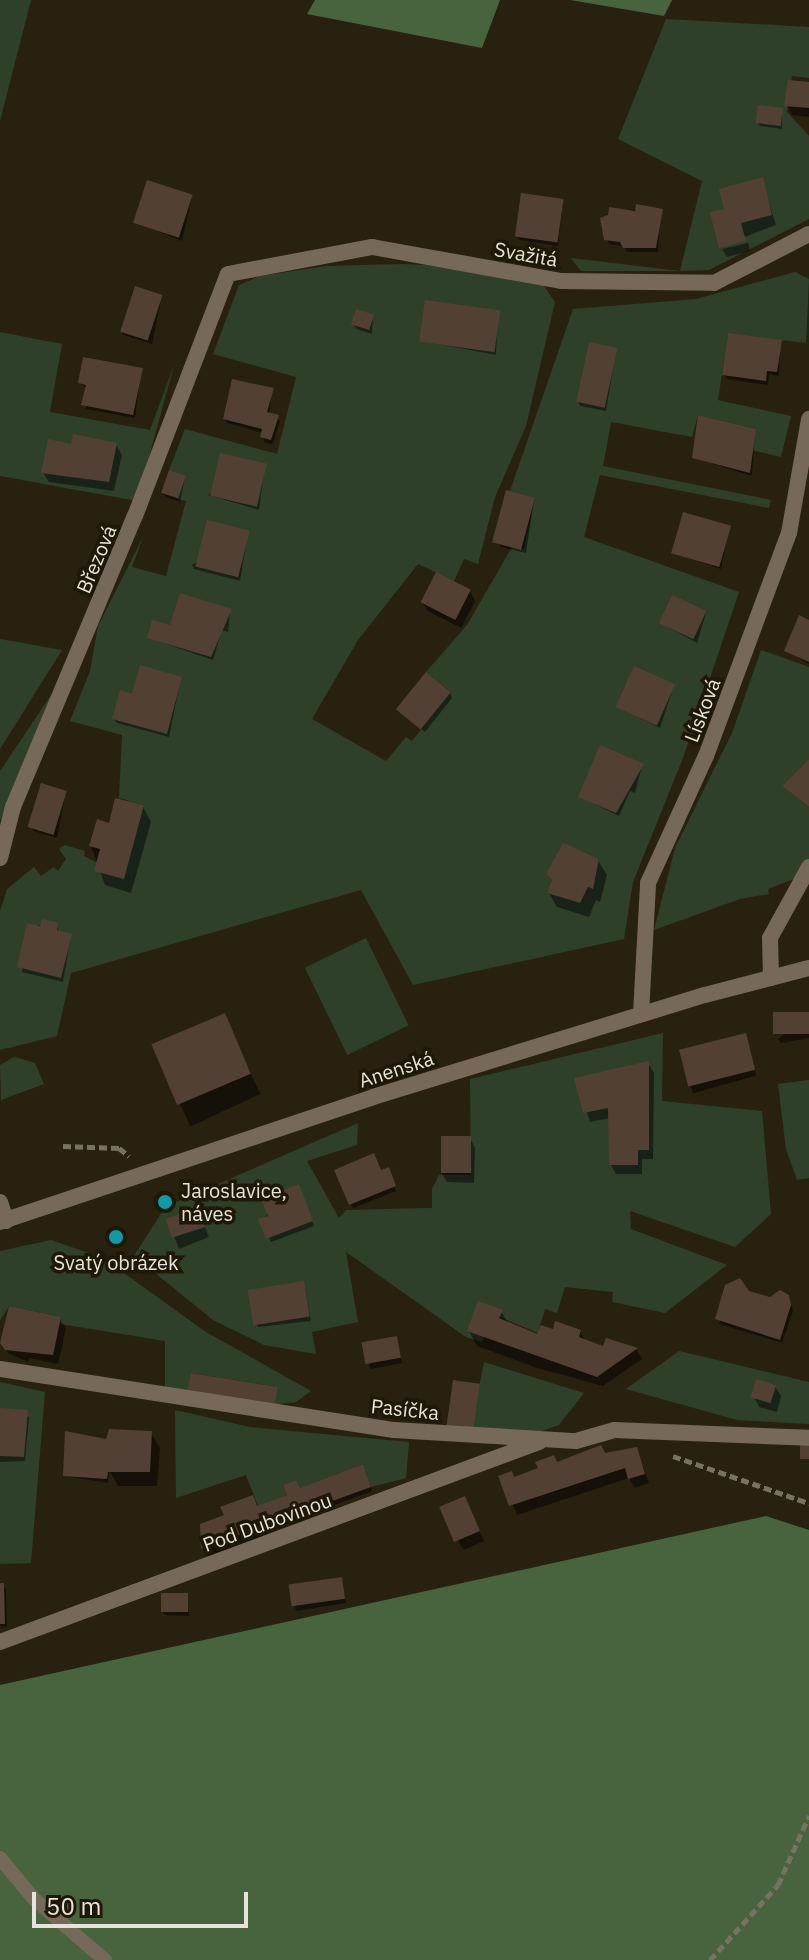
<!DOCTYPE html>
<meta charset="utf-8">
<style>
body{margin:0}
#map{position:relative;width:809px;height:1960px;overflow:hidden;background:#282110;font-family:"IBM Plex Sans",sans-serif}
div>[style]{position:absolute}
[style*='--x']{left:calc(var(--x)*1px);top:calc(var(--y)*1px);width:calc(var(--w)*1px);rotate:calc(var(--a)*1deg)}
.green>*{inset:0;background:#2f402a;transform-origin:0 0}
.forest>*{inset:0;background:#47643f}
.shadow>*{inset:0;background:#0007;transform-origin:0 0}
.building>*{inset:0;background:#534035;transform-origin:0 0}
.path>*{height:5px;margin-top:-2.5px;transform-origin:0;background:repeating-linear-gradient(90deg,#787263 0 8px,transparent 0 12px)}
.service>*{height:14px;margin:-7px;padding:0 7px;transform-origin:7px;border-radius:7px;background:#776959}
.minor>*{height:16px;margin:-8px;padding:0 8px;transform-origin:8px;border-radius:8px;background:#776959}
.dots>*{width:22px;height:22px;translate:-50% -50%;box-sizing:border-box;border:4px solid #1e1807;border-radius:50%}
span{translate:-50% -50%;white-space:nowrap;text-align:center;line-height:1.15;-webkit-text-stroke:7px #1e1807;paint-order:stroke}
.street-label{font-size:20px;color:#e7e3d8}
.poi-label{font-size:20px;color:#e7e3d8}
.left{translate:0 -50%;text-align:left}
.scale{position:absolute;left:32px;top:1892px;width:216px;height:36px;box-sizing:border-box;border:4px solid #e7e3d8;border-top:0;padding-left:10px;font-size:24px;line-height:28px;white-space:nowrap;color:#e7e3d8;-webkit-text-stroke:6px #1e1807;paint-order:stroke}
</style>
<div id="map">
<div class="green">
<div style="clip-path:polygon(0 0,31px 0,0 121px)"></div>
<div style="clip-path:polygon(666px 19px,809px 27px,809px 78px,792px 76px,787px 112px,809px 136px,809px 219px,709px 270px,680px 271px,581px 271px,571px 258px,680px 271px,702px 181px,618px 139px)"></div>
<div style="clip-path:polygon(evenodd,402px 264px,473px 267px,539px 279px,555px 302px,526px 426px,495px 497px,478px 564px,464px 559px,454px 581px,418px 564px,358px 640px,312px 719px,386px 761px,406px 737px,412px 741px,451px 692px,426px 672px,467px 625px,512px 547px,524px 549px,535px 498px,510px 491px,573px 309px,696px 299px,795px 272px,809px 279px,806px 343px,728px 334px,718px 400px,791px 416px,781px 457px,752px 450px,756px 429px,698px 415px,692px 437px,611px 422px,603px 466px,771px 500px,769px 508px,600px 475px,584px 537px,739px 592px,683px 758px,633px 882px,624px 939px,413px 985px,361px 890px,71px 973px,57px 1036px,0 1050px,0 911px,7px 889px,34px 867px,41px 876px,54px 867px,58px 871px,66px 859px,59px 849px,65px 845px,85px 851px,84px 856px,124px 877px,144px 805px,119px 798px,122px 735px,70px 721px,90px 671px,98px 626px,143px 537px,132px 567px,166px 576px,186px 501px,178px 499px,186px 476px,169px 470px,185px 429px,277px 454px,296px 377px,213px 354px,239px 285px,260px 276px,326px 266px,402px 264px,563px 844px,599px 859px,593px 888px,588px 887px,580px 903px,547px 893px,552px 880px,546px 874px,563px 844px)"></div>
<div style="clip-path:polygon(0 332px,62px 344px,50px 412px,150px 430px,174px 365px,137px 501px,0 476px)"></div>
<div style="clip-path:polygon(0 639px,62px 650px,0 749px)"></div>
<div style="clip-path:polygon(761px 650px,809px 667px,809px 759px,782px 786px,809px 807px,809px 873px,768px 889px,769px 894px,740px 899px,654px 930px,675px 848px,732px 733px)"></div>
<div style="clip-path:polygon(61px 680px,0 821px,0 771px)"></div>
<div style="left:366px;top:938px;width:97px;height:68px;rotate:64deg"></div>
<div style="clip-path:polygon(663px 1033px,662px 1101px,762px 1111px,771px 1214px,735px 1247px,630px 1211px,631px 1229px,727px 1265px,665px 1313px,612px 1302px,613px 1292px,565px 1287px,557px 1313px,545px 1309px,538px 1333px,493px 1314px,482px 1342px,466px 1337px,346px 1252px,358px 1322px,312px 1332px,316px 1354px,264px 1345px,213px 1320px,134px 1256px,165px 1207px,358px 1123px,357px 1145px,307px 1161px,339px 1218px,346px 1210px,432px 1208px,432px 1189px,439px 1175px,471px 1175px,470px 1079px)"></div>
<div style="clip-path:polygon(14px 1057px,35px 1063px,44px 1084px,1px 1100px,0 1065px)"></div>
<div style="clip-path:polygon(809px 1080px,809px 1178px,797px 1180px,786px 1149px,778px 1084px)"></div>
<div style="clip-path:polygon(51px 1240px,103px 1258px,206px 1332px,311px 1391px,296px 1402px,263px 1406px,275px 1403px,278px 1387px,192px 1373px,187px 1393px,165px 1388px,165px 1341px,60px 1324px,61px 1317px,9px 1306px,0 1321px,0 1251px)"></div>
<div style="clip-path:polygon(679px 1351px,809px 1382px,809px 1424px,737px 1420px,626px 1389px)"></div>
<div style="clip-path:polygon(484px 1362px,584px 1393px,559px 1425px,536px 1433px,470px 1432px)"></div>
<div style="clip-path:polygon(0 1382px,45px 1392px,31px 1563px,0 1564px)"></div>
<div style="clip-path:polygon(175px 1410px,250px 1427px,409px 1442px,406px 1478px,371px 1487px,363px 1464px,300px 1488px,296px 1480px,283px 1485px,287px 1495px,258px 1506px,246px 1475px,176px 1498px)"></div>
</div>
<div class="forest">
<div style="clip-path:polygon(315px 0,500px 0,482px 48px,307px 14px)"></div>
<div style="clip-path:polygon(570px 0,672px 0,664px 16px)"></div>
<div style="clip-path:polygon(766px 1516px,809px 1530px,809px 1960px,0 1960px,0 1685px)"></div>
</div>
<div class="shadow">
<div style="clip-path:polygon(809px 84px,809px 117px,792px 115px,787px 105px)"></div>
<div style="clip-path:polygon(782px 110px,782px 129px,760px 126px,758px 122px)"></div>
<div style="clip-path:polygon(762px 180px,776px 225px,721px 246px,727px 210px)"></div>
<div style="clip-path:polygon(192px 197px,182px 241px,135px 222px)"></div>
<div style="clip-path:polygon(563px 201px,558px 246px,519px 240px,516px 235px)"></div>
<div style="clip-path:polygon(610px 209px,661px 211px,658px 252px,627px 252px,624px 246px,609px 244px,601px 227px)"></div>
<div style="clip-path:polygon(748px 243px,750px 251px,727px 257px,722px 249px)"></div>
<div style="clip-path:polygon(162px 296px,152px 344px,123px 335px,121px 331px)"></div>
<div style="clip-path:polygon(498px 312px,496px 355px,422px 341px)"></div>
<div style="clip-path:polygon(373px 316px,372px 334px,356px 329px,354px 325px)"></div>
<div style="clip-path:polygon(780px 342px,779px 376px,769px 374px,768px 385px,727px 379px,724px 375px)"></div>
<div style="clip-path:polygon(616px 350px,606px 411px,580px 406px,578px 401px)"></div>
<div style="clip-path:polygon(141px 370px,135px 418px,86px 409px,87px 388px,80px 383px)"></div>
<div style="clip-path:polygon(272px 390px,269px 415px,280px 421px,273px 444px,264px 442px,263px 433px,227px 423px,225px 419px)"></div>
<div style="clip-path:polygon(755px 431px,752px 476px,694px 458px)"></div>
<div style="clip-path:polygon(116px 445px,122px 455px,114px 491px,49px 482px,43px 473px)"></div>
<div style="clip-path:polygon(265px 465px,259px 510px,208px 495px)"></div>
<div style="clip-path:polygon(185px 477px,180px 502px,166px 497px,163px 493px)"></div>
<div style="clip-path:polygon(534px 500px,526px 553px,501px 547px,499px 543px)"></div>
<div style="clip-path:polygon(729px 527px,721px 569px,674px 553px)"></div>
<div style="clip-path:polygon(248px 532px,240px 581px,194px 569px,192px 565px)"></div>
<div style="clip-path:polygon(470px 591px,475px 601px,461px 628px,428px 611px,422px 602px)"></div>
<div style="clip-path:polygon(230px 611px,228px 632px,222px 630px,213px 660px,149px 638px)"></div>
<div style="clip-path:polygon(706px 613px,697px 643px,661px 623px)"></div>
<div style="clip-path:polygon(809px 622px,809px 664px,787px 651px)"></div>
<div style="clip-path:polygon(181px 678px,169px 737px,117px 723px,114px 719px,134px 696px)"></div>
<div style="clip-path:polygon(674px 685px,660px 728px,618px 707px)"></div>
<div style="clip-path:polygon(450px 693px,452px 698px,425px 732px,399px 710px)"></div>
<div style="clip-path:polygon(642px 766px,635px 793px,630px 791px,619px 816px,580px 797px)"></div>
<div style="clip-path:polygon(66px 792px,57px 838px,34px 831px,31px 827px)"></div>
<div style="clip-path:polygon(143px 807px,151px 822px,131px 893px,105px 885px,91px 846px,110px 825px)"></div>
<div style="clip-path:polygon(598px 861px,607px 875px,600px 902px,596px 900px,589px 917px,557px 907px,549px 893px)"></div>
<div style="clip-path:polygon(29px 925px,57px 925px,59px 933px,71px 935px,63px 982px,22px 972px)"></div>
<div style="clip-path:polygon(809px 1014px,809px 1038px,781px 1043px,778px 1039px)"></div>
<div style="left:224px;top:1016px;width:86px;height:77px;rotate:65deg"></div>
<div style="left:745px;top:1036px;width:41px;height:66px;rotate:74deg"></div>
<div style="clip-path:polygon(648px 1063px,654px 1073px,653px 1159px,642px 1159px,642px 1174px,616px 1174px,611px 1165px,610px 1118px,590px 1122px,577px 1080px)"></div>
<div style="clip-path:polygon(470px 1138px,475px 1148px,474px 1183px,447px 1182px,441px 1172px)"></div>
<div style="clip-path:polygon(388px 1171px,396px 1191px,353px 1208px,351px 1204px)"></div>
<div style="clip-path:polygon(300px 1190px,314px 1226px,271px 1242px,261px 1220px)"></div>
<div style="left:198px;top:1210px;width:29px;height:32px;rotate:68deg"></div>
<div style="clip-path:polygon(736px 1280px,748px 1293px,790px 1301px,793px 1311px,782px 1343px,719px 1324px)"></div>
<div style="clip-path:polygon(305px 1288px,311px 1321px,258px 1327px,256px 1323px)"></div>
<div style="clip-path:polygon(501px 1311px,509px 1325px,538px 1337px,580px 1331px,586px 1342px,604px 1348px,607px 1340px,637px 1350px,642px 1359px,603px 1386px,537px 1368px,477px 1346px,469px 1331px)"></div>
<div style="clip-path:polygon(60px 1319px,66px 1329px,58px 1364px,29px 1358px,28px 1362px,8px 1353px,2px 1343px)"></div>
<div style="clip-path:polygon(396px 1339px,402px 1363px,371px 1369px,369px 1365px)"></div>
<div style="clip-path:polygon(479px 1386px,472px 1436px,450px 1431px)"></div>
<div style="clip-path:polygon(775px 1386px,781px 1396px,777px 1412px,759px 1407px,754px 1397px)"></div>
<div style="clip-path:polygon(0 1410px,29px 1417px,25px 1461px,0 1462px)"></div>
<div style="clip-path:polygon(151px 1433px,160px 1448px,157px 1486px,118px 1486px,109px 1470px,108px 1483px,65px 1476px,107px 1441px)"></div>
<div style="clip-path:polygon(600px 1447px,605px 1455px,636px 1449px,649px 1483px,635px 1488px,629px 1478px,517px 1515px,501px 1477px,514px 1479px)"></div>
<div style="clip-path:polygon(365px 1470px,372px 1491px,267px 1530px,272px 1542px,212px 1563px,203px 1548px,202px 1526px)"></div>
<div style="clip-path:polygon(469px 1508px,484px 1541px,464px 1550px,458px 1541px)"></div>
<div style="clip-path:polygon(341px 1579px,346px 1603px,297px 1611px,294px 1607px)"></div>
<div style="clip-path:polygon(0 1585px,6px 1589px,7px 1627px,0 1626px)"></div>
<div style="clip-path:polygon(187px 1595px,189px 1616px,165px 1615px,162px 1611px)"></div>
</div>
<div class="building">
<div style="clip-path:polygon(788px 80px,809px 82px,809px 108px,784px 106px)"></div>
<div style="left:758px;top:105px;width:25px;height:18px;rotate:7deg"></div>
<div style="clip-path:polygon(763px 177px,772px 215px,741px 223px,746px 241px,719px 248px,710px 212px,724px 209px,719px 189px)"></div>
<div style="left:147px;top:180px;width:48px;height:45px;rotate:18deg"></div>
<div style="left:521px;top:193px;width:43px;height:44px;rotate:8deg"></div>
<div style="clip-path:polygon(636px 204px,663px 209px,656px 248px,623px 248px,620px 242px,604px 240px,600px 218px,608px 215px,609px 207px,635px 211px)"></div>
<div style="left:135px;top:286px;width:29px;height:48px;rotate:18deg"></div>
<div style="left:425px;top:300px;width:76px;height:42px;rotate:8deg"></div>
<div style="left:356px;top:309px;width:19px;height:16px;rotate:18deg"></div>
<div style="clip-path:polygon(728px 333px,782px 340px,777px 372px,767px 371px,766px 381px,722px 375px)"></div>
<div style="left:589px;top:342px;width:29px;height:61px;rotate:12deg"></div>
<div style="clip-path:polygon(83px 357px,143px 368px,133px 415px,81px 405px,86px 385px,78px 383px)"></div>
<div style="clip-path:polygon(232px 379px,274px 388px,267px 412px,279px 415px,271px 440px,260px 437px,262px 429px,223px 419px)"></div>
<div style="clip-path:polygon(698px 415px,756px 429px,750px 473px,692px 458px)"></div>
<div style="clip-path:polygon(73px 434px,117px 443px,109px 482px,41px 473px,48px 439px,71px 444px)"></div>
<div style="left:220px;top:453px;width:48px;height:44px;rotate:13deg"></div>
<div style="left:169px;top:470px;width:18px;height:24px;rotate:19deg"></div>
<div style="left:506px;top:490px;width:30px;height:54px;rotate:15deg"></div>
<div style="left:683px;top:512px;width:50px;height:43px;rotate:16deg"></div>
<div style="left:207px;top:520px;width:44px;height:48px;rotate:14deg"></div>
<div style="left:436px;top:572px;width:39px;height:34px;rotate:27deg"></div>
<div style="clip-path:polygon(180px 593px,232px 609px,211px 657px,147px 638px,152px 620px,170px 625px)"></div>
<div style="left:672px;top:595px;width:38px;height:31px;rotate:25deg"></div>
<div style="clip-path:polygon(799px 615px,809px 620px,809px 662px,784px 651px)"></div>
<div style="clip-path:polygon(140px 665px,182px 677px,167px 734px,112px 719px,120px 690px,132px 694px)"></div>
<div style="left:634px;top:666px;width:45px;height:45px;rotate:24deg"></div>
<div style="left:426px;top:672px;width:32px;height:48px;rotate:39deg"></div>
<div style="clip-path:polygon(600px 745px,644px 764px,616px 813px,578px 797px)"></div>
<div style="clip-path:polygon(809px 759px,809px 807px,782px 786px)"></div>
<div style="left:41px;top:783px;width:27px;height:46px;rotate:17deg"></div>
<div style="clip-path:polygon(115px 798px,144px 805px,124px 879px,94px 871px,100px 849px,89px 846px,97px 819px,109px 823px)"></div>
<div style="clip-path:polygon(563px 843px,599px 859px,593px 889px,588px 887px,580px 903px,547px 893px,552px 880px,546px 874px)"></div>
<div style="clip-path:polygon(42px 919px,58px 923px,57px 930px,72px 934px,61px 978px,17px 967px,27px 923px,40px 926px)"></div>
<div style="left:809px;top:1012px;width:22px;height:36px;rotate:90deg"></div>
<div style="left:225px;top:1013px;width:66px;height:80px;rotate:67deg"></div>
<div style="left:746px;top:1033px;width:38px;height:69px;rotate:76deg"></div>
<div style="clip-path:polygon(649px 1061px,649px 1150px,638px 1150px,638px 1165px,609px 1165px,608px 1108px,583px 1113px,574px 1078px)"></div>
<div style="left:441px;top:1136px;width:30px;height:37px"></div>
<div style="clip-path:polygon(374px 1153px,381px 1170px,389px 1167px,396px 1186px,349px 1205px,334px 1170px)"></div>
<div style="clip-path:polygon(299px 1184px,313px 1221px,266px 1239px,258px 1219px,268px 1216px,261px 1199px)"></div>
<div style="left:168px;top:1197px;width:7px;height:9px;rotate:74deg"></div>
<div style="left:199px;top:1208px;width:20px;height:35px;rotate:72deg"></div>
<div style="clip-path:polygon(740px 1278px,749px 1291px,770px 1297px,780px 1290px,789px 1295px,791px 1305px,780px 1340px,715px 1319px,725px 1285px)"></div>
<div style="left:304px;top:1281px;width:36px;height:57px;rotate:81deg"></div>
<div style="clip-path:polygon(478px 1301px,503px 1310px,499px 1318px,537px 1334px,541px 1325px,553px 1329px,555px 1321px,581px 1330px,579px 1337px,603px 1346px,606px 1338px,638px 1348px,597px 1377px,467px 1331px)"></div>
<div style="clip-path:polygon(9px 1306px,61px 1317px,53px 1355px,5px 1350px,0 1343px)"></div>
<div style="left:397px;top:1336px;width:22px;height:36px;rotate:80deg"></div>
<div style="clip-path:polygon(191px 1373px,278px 1387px,275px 1404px,187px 1393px)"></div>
<div style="left:756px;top:1379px;width:21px;height:19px;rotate:17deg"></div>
<div style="left:453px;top:1380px;width:27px;height:49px;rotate:8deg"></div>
<div style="clip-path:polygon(0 1408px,28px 1410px,24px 1457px,0 1456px)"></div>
<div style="clip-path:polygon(109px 1429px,152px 1431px,150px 1472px,108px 1472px,107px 1479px,63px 1476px,65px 1431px,106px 1439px)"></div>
<div style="left:800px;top:1443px;width:9px;height:16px"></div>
<div style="clip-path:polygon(601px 1445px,605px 1453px,637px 1447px,645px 1474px,628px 1479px,625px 1468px,509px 1506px,498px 1476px,512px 1471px,514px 1477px,538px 1468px,535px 1462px,554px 1455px,557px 1462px)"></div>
<div style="clip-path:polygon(363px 1464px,371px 1487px,201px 1549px,200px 1524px,224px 1515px,220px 1507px,253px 1495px,257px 1506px,287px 1495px,283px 1485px,296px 1480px,300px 1488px)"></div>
<div style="left:465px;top:1496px;width:38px;height:28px;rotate:67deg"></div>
<div style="left:342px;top:1577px;width:22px;height:54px;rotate:82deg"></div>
<div style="clip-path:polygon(0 1583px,4px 1583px,5px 1624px,0 1624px)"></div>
<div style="left:161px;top:1593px;width:27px;height:19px"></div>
</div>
<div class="path">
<div style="--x:63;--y:1146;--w:56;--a:2"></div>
<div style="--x:119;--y:1148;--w:13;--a:39"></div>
<div style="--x:673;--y:1456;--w:144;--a:19.1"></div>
<div style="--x:710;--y:1960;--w:101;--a:-47.8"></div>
<div style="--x:778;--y:1885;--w:76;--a:-65.8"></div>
</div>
<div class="service">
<div style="--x:0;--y:1858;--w:53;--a:50.3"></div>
<div style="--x:34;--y:1899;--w:94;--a:40.7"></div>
</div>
<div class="minor">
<div style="--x:0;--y:858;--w:53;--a:-75.7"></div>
<div style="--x:13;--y:807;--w:316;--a:-67.3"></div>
<div style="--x:135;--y:516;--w:259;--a:-69"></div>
<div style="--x:228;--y:274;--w:147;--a:-10.6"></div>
<div style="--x:372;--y:247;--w:192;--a:10.2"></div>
<div style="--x:561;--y:281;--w:153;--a:0.7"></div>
<div style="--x:714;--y:283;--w:107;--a:-27.3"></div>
<div style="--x:771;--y:978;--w:40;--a:-91.4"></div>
<div style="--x:770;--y:938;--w:81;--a:-61.2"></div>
<div style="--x:641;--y:1014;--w:131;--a:-86.9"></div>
<div style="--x:648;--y:883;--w:140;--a:-65.5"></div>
<div style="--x:706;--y:756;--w:238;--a:-69.6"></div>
<div style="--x:789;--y:533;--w:116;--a:-80"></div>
<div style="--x:0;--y:1202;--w:20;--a:72"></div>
<div style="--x:0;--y:1222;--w:393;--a:-18.5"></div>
<div style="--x:373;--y:1097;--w:347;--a:-17.1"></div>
<div style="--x:705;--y:995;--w:107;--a:-14.6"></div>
<div style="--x:0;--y:1369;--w:399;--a:8.8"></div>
<div style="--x:394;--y:1430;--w:182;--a:3.5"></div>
<div style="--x:576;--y:1441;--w:40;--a:-16"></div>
<div style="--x:614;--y:1430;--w:195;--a:2.3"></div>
<div style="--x:0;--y:1642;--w:575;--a:-20.36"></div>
</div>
<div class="dots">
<div style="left:165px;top:1202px;background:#0f9aa8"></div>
<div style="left:116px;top:1237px;background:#0f9aa8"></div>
</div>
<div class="street-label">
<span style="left:526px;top:254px;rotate:10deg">Svažitá</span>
<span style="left:96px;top:559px;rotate:-67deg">Březová</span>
<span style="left:702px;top:710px;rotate:-69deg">Lísková</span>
<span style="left:396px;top:1069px;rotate:-18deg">Anenská</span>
<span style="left:405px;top:1409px;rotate:6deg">Pasíčka</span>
<span style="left:267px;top:1522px;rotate:-20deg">Pod Dubovinou</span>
</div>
<div class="poi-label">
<span class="left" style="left:181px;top:1202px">Jaroslavice,<br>náves</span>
<span style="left:116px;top:1262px">Svatý obrázek</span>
</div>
<div class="scale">50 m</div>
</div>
